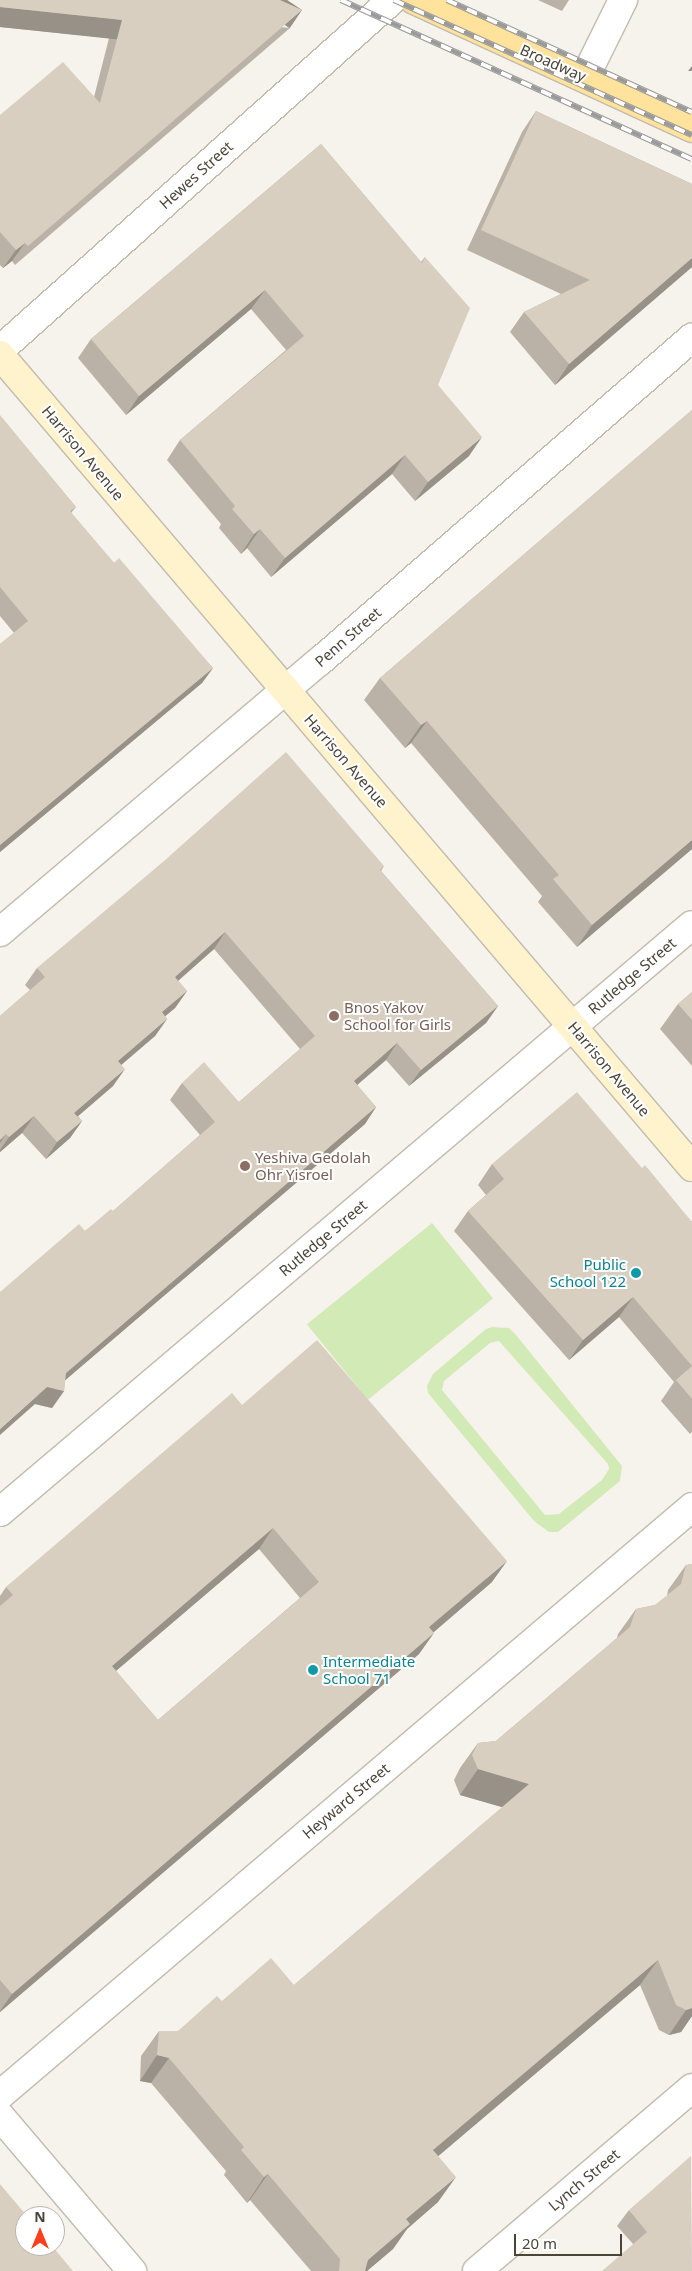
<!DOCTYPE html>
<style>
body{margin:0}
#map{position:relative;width:692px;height:2271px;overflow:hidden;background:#f6f3ec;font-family:"Noto Sans",sans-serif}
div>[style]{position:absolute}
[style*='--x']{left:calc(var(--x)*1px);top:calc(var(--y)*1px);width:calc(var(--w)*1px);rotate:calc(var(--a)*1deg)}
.green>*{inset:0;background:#d2eab5;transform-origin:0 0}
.roads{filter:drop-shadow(1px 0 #c2bbae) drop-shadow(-1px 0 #c2bbae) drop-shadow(0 1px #c2bbae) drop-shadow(0 -1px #c2bbae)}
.street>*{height:28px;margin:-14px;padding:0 14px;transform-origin:14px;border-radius:14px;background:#fff}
.secondary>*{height:28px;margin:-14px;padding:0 14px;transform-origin:14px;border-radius:14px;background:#fff3cd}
.primary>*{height:28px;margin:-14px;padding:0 14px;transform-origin:14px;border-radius:14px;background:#ffe39c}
.rail>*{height:5.5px;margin-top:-2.75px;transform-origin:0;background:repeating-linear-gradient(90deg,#fff 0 11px,#9a9a9a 0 22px);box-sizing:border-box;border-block:1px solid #9a9a9a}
.wall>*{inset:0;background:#bab2a6}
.shaded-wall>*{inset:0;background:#979187;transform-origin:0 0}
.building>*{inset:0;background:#d8cfc1}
.dots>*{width:14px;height:14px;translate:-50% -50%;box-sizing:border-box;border:2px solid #fff;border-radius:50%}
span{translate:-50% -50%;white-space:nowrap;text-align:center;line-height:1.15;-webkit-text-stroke:4px #fff;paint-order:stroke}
.street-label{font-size:15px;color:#4b4439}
.education-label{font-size:15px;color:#785e54}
.left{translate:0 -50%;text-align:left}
.culture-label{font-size:15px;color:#0d838f}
.right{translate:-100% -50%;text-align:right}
.north{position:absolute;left:15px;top:2206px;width:50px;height:50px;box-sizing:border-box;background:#fff;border:1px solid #b7b4b0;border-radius:50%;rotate:0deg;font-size:14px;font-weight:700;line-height:20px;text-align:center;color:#4b4439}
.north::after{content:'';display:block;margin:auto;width:18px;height:22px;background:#fc3f1d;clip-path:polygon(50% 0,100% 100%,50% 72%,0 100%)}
.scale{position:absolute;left:514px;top:2234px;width:108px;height:22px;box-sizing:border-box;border:2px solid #4b4439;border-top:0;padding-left:6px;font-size:15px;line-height:18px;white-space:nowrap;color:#4b4439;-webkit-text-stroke:4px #fff;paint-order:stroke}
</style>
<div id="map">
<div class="green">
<div style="left:432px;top:1223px;width:97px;height:161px;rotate:51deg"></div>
<div style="clip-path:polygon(evenodd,492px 1327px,509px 1328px,516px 1335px,622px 1466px,620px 1481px,558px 1532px,549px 1532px,534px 1521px,428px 1393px,427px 1386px,433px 1374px,486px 1329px,492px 1327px,499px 1341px,608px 1464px,609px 1469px,602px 1480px,559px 1514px,545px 1515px,442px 1390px,444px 1381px,490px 1343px,499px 1341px)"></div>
</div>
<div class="roads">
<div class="street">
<div style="--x:585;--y:77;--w:86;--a:-63.7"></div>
<div style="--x:0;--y:350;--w:526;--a:-41.76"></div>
<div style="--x:0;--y:932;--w:419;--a:-40.3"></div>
<div style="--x:320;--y:661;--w:493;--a:-41"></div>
<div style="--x:0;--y:1512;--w:907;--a:-40.31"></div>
<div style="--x:0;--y:2095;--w:908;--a:-40.35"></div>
<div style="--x:0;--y:2116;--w:204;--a:49.6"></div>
<div style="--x:477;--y:2271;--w:282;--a:-40.4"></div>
</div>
<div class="secondary">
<div style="--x:0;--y:355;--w:1067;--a:49.56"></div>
</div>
<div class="primary">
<div style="--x:414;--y:0;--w:306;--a:24.7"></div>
</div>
</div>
<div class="rail">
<div style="--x:341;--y:0;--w:385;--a:24.4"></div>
<div style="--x:394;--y:0;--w:327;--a:24.4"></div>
<div style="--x:447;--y:0;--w:269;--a:24.6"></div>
</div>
<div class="wall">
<div style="clip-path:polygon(0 0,290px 28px,15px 265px,12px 261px,3px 268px,0 265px,0 115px,94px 97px,109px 38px,0 27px)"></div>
<div style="clip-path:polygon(538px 0,569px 0,562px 11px)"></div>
<div style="clip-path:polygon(536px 111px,692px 184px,692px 267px,555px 385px,510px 332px,524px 312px,561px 294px,467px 250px,522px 132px)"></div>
<div style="clip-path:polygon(321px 144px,421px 262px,425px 257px,438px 385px,469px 456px,415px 501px,392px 474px,271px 577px,247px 548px,241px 554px,219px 528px,221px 524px,167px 460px,180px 440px,286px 350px,251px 309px,126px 415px,78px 358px,91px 339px)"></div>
<div style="clip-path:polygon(692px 410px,692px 849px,577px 947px,538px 902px,542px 896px,411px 743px,405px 748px,364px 700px,380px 678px)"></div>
<div style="clip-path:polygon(0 416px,76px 507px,71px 513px,114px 563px,213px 668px,202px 683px,0 852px,0 644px,14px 633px,0 616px)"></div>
<div style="clip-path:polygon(384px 866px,381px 871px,498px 1006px,486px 1023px,409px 1086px,386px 1060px,357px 1085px,376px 1107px,365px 1124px,65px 1380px,64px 1391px,52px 1408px,35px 1404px,85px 1231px,113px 1211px,200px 1135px,170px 1100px,182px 1083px,239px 1102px,300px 1049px,214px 949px,178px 981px,187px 991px,175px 1008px,165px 1016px,167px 1019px,155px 1036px,121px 1065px,113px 1086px,78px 1116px,82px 1121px,70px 1138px,46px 1159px,22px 1133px,0 1152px,0 1016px,30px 990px,25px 985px,37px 968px)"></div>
<div style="clip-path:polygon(692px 992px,692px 1066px,660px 1029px,678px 1004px)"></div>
<div style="clip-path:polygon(492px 1164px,642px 1168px,692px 1222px,692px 1432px,690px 1434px,661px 1401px,674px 1382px,619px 1317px,569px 1360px,454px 1231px,468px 1211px,486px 1195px,478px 1185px)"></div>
<div style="clip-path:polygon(evenodd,242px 1405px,492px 1582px,434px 1632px,419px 1654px,0 2012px,0 1596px,6px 1587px,242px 1405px,259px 1549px,300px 1598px,158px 1720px,116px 1671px,259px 1549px)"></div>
<div style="clip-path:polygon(692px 1564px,692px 2016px,681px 2032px,669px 2035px,659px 2030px,640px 1985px,438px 2156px,438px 2202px,407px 2229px,393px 2249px,367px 2271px,311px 2271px,250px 2200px,247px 2203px,224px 2175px,226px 2171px,151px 2083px,140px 2081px,141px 2056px,159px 2031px,178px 2031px,222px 2001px,294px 1985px,503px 1807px,460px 1795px,454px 1780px,460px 1768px,478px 1743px,496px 1741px,617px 1638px,618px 1634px,636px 1609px,655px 1605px,667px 1596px,668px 1590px,686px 1565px)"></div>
<div style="clip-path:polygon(629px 2210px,692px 2271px,633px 2244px,617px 2226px)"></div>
</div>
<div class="shaded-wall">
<div style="left:0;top:7px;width:123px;height:20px;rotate:6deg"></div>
<div style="left:302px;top:10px;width:22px;height:362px;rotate:124deg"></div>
<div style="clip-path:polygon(692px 66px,692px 71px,688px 71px)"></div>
<div style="clip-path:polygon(25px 243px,12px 261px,3px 268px,16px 250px)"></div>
<div style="clip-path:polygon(692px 258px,692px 267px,555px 385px,569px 364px)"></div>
<div style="clip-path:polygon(265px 290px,251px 309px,126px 415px,139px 396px)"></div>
<div style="clip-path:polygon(482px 437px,469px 456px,415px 501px,428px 482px)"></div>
<div style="clip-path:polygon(405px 455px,392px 474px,271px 577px,285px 558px)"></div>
<div style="clip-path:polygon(260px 529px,247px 548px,241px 554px,254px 534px)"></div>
<div style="clip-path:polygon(213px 668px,202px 683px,0 852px,0 845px)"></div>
<div style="clip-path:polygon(427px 721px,411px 743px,405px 748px,421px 725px)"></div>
<div style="clip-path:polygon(692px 840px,692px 849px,577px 947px,592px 925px)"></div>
<div style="clip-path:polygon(225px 932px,214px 949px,163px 994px,175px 977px)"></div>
<div style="clip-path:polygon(187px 991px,175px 1008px,150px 1029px,162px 1012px)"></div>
<div style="clip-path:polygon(498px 1006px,486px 1023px,409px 1086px,421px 1070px)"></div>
<div style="clip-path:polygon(167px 1019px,155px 1036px,106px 1078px,118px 1061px)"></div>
<div style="clip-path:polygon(397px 1043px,386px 1060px,342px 1098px,354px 1081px)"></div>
<div style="clip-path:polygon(125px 1069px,113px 1086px,62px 1130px,74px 1113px)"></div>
<div style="clip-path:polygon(376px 1107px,365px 1124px,55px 1389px,64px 1391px,52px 1408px,35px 1404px,0 1435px,0 1429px,47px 1387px,66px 1373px)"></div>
<div style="clip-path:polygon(34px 1116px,22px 1133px,0 1152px,0 1150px,9px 1137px)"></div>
<div style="clip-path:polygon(82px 1121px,70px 1138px,46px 1159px,57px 1142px)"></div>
<div style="clip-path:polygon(6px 1134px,0 1143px,0 1140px)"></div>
<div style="clip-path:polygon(633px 1297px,619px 1317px,569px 1360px,583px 1340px)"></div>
<div style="clip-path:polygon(273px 1528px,259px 1549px,97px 1687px,112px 1666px)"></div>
<div style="clip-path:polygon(507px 1561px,492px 1582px,415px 1648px,429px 1627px)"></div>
<div style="clip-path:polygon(434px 1633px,419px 1654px,0 2012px,0 2011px,12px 1994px)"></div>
<div style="clip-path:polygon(478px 1769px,529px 1784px,512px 1810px,460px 1795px)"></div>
<div style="clip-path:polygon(658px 1960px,640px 1985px,416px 2175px,433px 2150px)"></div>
<div style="clip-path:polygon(692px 2008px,692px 2016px,681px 2032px,669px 2035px,686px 2010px)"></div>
<div style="clip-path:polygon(157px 2055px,169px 2058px,151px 2083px,140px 2081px)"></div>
<div style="clip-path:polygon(268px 2174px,250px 2200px,247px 2203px,264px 2177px)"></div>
<div style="clip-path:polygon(456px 2177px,438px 2202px,407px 2229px,393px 2249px,367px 2271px,360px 2271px,368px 2260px,406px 2219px)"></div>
</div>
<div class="building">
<div style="clip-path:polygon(0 0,280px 0,302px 10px,28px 246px,25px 243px,16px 250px,0 232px,0 115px,63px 62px,100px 103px,122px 20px,0 7px)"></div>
<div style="clip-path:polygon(536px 111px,692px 184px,692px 258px,569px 364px,524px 312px,590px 280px,481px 230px)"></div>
<div style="clip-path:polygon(321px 144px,422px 263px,425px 257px,470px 308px,438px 385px,482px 437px,428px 482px,405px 455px,285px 558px,260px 529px,254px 534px,232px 509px,235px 506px,180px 440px,304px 336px,265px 290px,139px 396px,91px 339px)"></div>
<div style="clip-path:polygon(692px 410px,692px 840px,592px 925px,553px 879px,559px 875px,427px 721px,421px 725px,380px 678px)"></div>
<div style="clip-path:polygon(0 415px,76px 507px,70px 511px,114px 563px,119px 558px,213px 668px,0 845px,0 644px,28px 621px,0 587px)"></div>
<div style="clip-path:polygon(286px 752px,384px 866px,380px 870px,498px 1006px,421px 1070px,397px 1043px,354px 1081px,376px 1107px,66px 1373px,64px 1391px,47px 1387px,0 1429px,0 1292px,79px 1224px,85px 1231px,111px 1209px,113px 1211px,215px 1122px,182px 1083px,204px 1062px,239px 1102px,315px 1036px,225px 932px,175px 977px,187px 991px,162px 1012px,167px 1019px,118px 1061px,125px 1069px,74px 1113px,82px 1121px,57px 1142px,34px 1116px,9px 1137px,6px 1134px,0 1140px,0 1016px,45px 977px,37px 968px,164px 861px)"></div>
<div style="clip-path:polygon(692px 992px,692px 1020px,678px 1004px)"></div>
<div style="clip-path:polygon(577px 1092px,642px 1168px,645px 1165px,692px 1222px,692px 1366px,633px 1297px,583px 1340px,468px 1211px,504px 1179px,492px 1164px)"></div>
<div style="clip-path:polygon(evenodd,317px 1340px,507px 1561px,429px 1627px,434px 1633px,12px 1994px,0 1980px,0 1606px,13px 1595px,6px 1587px,232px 1393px,242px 1405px,317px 1340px,273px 1528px,319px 1582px,158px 1720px,112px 1666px,273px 1528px)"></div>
<div style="clip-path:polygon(692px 1366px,692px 1399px,676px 1380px)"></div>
<div style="clip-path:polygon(692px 1564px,692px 2008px,686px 2010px,676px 2005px,658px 1960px,433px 2150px,456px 2177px,406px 2219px,410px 2224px,368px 2260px,365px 2271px,339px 2271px,340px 2259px,268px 2174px,264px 2177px,241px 2150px,244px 2147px,169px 2058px,157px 2055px,159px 2031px,178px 2031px,217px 1996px,222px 2001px,271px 1958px,294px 1985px,529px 1784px,478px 1769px,472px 1755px,478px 1743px,496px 1741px,630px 1627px,636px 1609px,655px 1605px,681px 1584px,686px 1565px)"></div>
<div style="clip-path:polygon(691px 2156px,692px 2271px,602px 2271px,647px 2232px,629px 2210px)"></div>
<div style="clip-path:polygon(0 2184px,27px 2216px,25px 2216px,25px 2246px,52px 2246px,73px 2271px,0 2271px)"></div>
</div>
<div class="dots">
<div style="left:334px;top:1016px;background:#8d6e63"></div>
<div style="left:245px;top:1166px;background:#8d6e63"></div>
<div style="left:636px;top:1273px;background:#0f9aa8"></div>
<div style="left:313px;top:1670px;background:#0f9aa8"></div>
</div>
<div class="street-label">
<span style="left:553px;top:63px;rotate:24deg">Broadway</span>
<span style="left:196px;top:175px;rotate:-42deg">Hewes Street</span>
<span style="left:83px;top:453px;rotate:50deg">Harrison Avenue</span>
<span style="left:348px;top:637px;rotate:-41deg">Penn Street</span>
<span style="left:346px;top:761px;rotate:49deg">Harrison Avenue</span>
<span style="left:632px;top:976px;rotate:-40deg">Rutledge Street</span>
<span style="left:609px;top:1069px;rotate:50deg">Harrison Avenue</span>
<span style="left:323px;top:1238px;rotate:-40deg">Rutledge Street</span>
<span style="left:346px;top:1801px;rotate:-40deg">Heyward Street</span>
<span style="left:584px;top:2180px;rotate:-40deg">Lynch Street</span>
</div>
<div class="education-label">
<span class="left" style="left:344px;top:1016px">Bnos Yakov<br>School for Girls</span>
<span class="left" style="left:255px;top:1166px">Yeshiva Gedolah<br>Ohr Yisroel</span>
</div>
<div class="culture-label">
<span class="right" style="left:626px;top:1273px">Public<br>School 122</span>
<span class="left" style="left:323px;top:1670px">Intermediate<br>School 71</span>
</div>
<div class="north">N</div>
<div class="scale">20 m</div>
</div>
